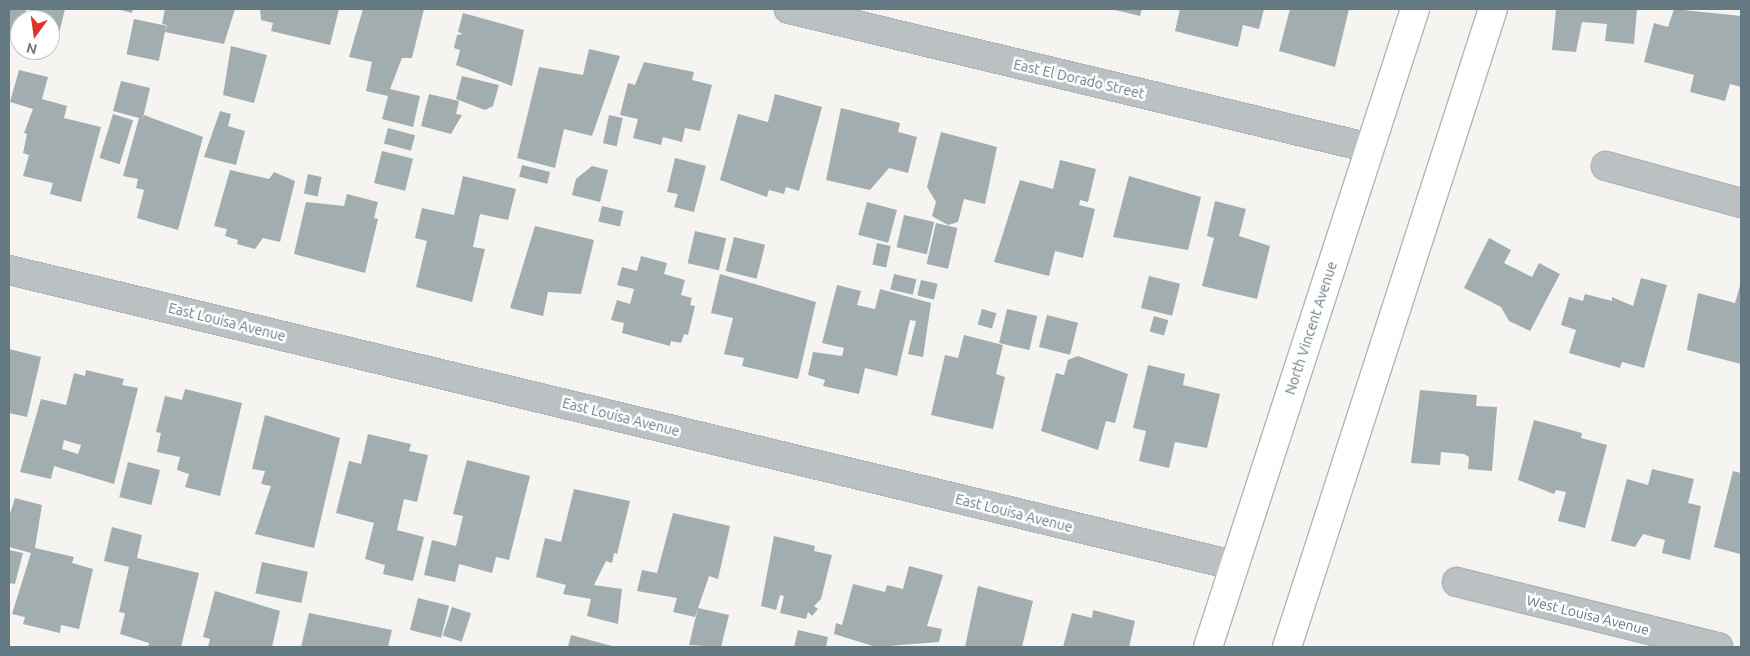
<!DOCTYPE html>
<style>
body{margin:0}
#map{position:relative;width:1750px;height:656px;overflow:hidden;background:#f5f4f1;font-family:Ubuntu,sans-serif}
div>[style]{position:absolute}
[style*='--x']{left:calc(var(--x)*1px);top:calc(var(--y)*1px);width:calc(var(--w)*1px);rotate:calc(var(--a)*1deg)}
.building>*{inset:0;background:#a2adb0;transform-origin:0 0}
.roads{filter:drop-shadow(1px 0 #afb5b8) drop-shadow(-1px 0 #afb5b8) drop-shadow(0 1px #afb5b8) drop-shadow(0 -1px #afb5b8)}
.minor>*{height:28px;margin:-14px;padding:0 14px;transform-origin:14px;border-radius:14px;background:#bbc1c3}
.major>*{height:28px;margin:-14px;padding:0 14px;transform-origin:14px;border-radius:14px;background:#fff}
span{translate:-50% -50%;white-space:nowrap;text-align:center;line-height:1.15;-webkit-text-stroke:5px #fff;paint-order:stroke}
.street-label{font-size:14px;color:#647981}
.frame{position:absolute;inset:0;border:10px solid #647981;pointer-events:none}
.north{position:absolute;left:10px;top:10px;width:50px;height:50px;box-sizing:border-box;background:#fff;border:1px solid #c1c9cd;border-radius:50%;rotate:194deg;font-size:14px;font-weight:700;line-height:20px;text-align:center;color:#647981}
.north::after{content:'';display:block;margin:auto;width:18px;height:22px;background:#df3326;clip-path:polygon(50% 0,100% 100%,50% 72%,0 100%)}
</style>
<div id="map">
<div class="building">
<div style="clip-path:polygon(9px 9px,27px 9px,20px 20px,20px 36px,9px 33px)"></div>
<div style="clip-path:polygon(33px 9px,65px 9px,55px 50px,50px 49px,50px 20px,30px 20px)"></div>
<div style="clip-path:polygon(117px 9px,133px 9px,132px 13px)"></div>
<div style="clip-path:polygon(165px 9px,235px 9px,224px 44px,165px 32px,167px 25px,162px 24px)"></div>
<div style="clip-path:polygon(260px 9px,339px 9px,330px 45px,271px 31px,273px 23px,261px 20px)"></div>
<div style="clip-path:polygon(363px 9px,424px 9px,412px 58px,402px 58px,390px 89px,420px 96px,413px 127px,382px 119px,388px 96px,366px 91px,372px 62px,349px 57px)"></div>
<div style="clip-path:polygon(1111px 9px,1142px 9px,1140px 16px)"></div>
<div style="clip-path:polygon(1180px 9px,1264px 9px,1259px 29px,1243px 25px,1238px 47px,1175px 31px)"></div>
<div style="clip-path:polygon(1290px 9px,1349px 9px,1335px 67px,1279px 51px)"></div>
<div style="clip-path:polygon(1556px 9px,1637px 9px,1634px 44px,1605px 41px,1607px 24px,1582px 22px,1576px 52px,1552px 50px)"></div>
<div style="clip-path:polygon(1674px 9px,1741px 16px,1741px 87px,1730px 84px,1725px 101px,1690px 92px,1694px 75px,1644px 62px,1654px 23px,1668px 27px)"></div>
<div style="clip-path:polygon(463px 13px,524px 30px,512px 86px,456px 65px,460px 50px,454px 48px,457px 35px,463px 34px,458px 32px)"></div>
<div style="left:134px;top:19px;width:33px;height:36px;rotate:12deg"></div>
<div style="clip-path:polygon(231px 46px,267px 55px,254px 103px,223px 95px)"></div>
<div style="clip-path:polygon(589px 49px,620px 56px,592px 136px,564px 129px,555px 168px,517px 158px,539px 67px,583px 75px)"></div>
<div style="clip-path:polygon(644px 62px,694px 72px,692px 80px,712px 85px,700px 131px,685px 128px,682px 142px,663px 137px,661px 145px,633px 138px,638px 119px,620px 115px,628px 83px,635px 85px)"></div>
<div style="clip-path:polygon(19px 70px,48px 77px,42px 99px,67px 106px,64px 118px,101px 127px,81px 202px,50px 194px,53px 183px,23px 176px,29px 155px,23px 153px,27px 134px,24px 133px,33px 109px,10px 102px)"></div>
<div style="clip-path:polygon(462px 76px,499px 85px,493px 106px,485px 110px,456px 99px)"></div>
<div style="clip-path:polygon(121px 81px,150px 88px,142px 122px,144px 115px,203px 137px,178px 230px,137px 218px,144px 190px,136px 188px,138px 179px,123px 176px,139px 118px,113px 111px)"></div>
<div style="clip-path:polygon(429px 94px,459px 101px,456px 114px,462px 115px,451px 134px,421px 126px)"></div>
<div style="clip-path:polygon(775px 94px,822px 107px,799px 191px,786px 187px,784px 194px,769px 190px,767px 197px,720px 180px,738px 114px,768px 122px)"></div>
<div style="clip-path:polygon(841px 108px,900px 123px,898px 132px,917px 137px,908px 173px,889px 168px,870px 190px,826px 180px)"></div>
<div style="clip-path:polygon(220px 111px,231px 114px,228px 126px,245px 131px,236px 165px,204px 157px)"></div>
<div style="left:113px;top:114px;width:21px;height:46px;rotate:17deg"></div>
<div style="left:609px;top:115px;width:14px;height:29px;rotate:12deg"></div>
<div style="left:388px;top:128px;width:28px;height:16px;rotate:15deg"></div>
<div style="clip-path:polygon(941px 132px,997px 147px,985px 204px,964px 199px,958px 222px,948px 225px,932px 216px,936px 202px,927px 187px)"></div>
<div style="left:382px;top:151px;width:32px;height:33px;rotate:14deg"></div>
<div style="clip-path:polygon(675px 158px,706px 166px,694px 212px,674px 207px,678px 194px,667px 192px)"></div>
<div style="clip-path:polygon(1060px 160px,1096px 169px,1088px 202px,1080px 200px,1079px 205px,1095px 209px,1083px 258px,1055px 251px,1049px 276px,994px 262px,1020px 180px,1053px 189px)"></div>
<div style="left:522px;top:165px;width:29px;height:12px;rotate:14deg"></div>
<div style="clip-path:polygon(592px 166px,608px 170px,600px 202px,572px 195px,576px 179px)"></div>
<div style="clip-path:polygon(230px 170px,269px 179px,274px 172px,295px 181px,280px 242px,263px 238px,255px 249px,237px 244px,238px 240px,225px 236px,227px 229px,214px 226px)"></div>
<div style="left:308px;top:174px;width:14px;height:20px;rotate:12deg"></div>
<div style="clip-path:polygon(463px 176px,516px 189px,508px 220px,480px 214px,473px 247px,485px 249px,472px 302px,416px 287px,427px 241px,415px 238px,422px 208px,454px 215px)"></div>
<div style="clip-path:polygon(1129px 176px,1201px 197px,1188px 250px,1113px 237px)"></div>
<div style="clip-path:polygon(347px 194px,378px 202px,374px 218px,378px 219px,365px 273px,294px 254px,306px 202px,344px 206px)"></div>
<div style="clip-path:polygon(1215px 201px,1246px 209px,1239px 236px,1270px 246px,1257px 299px,1202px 286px,1214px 238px,1207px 236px)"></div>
<div style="left:867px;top:202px;width:31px;height:34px;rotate:15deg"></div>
<div style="left:602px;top:206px;width:22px;height:16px;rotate:13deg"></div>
<div style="left:904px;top:215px;width:31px;height:33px;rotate:13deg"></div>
<div style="left:936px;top:223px;width:22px;height:42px;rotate:13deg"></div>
<div style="clip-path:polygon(535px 226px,594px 240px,581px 294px,548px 292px,543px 316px,510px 308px)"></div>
<div style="left:695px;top:231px;width:32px;height:33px;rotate:13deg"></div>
<div style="left:734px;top:237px;width:32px;height:35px;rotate:14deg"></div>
<div style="clip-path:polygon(1489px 238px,1511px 250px,1504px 263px,1532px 277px,1539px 263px,1560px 274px,1530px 331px,1509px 321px,1501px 307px,1464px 288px)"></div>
<div style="left:877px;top:243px;width:14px;height:22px;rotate:12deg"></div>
<div style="clip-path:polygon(641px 256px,667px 263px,664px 274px,685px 280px,681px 295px,692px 298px,690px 305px,695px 306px,688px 335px,684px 334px,681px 343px,671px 341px,670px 346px,622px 333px,624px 323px,611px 320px,617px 300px,630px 304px,634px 289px,617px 285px,622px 267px,637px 271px)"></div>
<div style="clip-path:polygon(720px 274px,816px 302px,798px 379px,742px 366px,744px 358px,724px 354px,733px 318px,711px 313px)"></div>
<div style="left:894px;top:274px;width:23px;height:16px;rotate:13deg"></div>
<div style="left:1149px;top:276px;width:32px;height:33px;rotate:14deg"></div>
<div style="clip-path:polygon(1641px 278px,1667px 285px,1644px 368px,1622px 362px,1620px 368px,1569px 353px,1576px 330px,1561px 325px,1569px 297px,1583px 301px,1585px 294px,1612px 301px,1612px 297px,1633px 306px)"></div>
<div style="left:921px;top:280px;width:17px;height:16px;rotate:13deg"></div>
<div style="clip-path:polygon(1741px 282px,1741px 364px,1687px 350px,1698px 293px,1735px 303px)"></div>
<div style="clip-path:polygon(837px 285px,861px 291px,857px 305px,875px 309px,880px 289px,931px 303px,923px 357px,908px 354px,916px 321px,910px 320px,897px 376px,865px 368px,859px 394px,823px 386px,825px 380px,808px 375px,813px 352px,842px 356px,844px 348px,822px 343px)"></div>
<div style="left:982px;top:309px;width:15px;height:16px;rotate:16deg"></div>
<div style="left:1007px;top:309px;width:31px;height:35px;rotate:13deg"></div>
<div style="left:1047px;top:315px;width:32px;height:33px;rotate:14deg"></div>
<div style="left:1154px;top:316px;width:15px;height:16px;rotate:16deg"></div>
<div style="clip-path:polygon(964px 335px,1003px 345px,996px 374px,1005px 377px,993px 429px,931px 415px,945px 355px,958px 358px)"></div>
<div style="clip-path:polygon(9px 349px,41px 357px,27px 417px,9px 413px)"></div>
<div style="clip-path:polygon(1078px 356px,1128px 374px,1115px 423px,1106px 421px,1098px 450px,1041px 431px,1056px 373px,1064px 375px,1068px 360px)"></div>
<div style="clip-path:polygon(1148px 365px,1185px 374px,1183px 385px,1220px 394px,1207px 448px,1175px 442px,1169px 468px,1139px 461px,1146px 431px,1133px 428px)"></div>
<div style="clip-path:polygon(evenodd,86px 370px,124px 379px,122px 385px,138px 388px,114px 484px,54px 466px,51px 479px,20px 472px,41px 399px,66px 405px,74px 373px,85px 376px,86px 370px,64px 440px,81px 445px,78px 454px,62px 449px,64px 440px)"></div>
<div style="clip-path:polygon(185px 389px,242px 403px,220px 496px,185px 487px,189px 474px,177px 470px,180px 457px,157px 452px,161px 433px,156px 432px,165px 396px,182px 400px)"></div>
<div style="clip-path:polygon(1420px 390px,1477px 395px,1476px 406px,1497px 407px,1492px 471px,1468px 469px,1469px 457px,1464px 454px,1441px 452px,1440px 465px,1411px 463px)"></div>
<div style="clip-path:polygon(265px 415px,340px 438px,314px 548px,255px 534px,271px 486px,261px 484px,265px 471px,252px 469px)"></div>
<div style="clip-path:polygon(1534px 420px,1582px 433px,1581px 438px,1607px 445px,1585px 528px,1558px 521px,1566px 492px,1556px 490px,1554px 494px,1518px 480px)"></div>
<div style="clip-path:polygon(368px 434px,411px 444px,409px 451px,428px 455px,417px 502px,404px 499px,397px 530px,424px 537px,413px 581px,383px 574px,385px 565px,365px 559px,374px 523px,336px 513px,349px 461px,361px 464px)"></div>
<div style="clip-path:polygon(467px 460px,530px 476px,509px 560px,496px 557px,492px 573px,459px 564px,455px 582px,424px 575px,432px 540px,456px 546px,463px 516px,453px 514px)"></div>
<div style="left:128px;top:462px;width:33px;height:36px;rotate:14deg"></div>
<div style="clip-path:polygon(1652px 469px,1694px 479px,1688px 503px,1701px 506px,1690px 560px,1662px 553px,1665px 540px,1643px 534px,1635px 547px,1611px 541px,1627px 479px,1648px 485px)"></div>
<div style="clip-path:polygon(1733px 471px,1741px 473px,1740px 554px,1714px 547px)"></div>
<div style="clip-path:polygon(574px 489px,630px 501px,617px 554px,614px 553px,612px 563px,606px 561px,594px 585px,622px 589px,618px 624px,587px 616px,591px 599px,563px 594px,566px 585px,536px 577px,545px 538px,561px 542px)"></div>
<div style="clip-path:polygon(15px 498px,42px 505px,35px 548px,74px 557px,72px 563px,93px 569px,79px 629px,61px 625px,60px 633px,23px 624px,25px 617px,12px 614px,31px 553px,9px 547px,9px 517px)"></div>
<div style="clip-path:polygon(673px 513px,730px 526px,718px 579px,709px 576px,695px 617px,673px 612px,677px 598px,637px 591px,642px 570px,657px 573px)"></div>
<div style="clip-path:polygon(112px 527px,142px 535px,137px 558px,199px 573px,181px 647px,148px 647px,149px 643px,120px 634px,125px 613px,119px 612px,129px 567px,104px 561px)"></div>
<div style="clip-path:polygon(774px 536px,815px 546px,814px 551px,832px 555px,821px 599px,814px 606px,818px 609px,812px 616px,808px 612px,806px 619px,780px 613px,784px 596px,780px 595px,776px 610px,761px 606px)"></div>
<div style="clip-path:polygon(9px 550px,23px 553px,15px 584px,9px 583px)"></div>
<div style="left:262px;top:562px;width:47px;height:32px;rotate:12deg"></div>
<div style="clip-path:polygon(909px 566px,943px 575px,927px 626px,942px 629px,939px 642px,876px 647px,834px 634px,836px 623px,842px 625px,853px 584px,885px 592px,887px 585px,903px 589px)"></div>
<div style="clip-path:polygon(978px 586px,1033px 601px,1022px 647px,965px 647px)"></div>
<div style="clip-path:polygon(215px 591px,280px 611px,272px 647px,208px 647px,210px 639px,203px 637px)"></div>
<div style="left:418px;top:598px;width:32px;height:33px;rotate:14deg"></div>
<div style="left:452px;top:607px;width:20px;height:30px;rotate:18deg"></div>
<div style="clip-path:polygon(698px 608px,729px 615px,721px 647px,689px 645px)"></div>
<div style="clip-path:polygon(1093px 610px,1135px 621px,1129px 647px,1063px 647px,1072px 613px,1092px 618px)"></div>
<div style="clip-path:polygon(309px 613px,392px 630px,388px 647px,301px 647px)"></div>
<div style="clip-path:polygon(798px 630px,828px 637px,826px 647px,794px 647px)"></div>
<div style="clip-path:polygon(571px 635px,612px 646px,612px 647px,568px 647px)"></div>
</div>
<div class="roads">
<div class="minor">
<div style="--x:789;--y:9;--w:597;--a:13.45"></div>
<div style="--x:1606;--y:166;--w:140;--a:15.3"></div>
<div style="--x:9;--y:270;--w:1259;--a:13.55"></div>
<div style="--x:1457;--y:582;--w:269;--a:14"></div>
</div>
<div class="major">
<div style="--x:1208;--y:647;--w:671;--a:-72.02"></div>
<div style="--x:1287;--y:647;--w:670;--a:-72.11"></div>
</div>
</div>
<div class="street-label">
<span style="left:1079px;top:79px;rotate:13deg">East El Dorado Street</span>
<span style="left:227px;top:322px;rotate:14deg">East Louisa Avenue</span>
<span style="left:1311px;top:328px;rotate:-72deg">North Vincent Avenue</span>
<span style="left:621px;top:417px;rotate:14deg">East Louisa Avenue</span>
<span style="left:1014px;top:513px;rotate:14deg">East Louisa Avenue</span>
<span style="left:1588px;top:615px;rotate:14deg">West Louisa Avenue</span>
</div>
<div class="frame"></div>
<div class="north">N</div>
</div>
